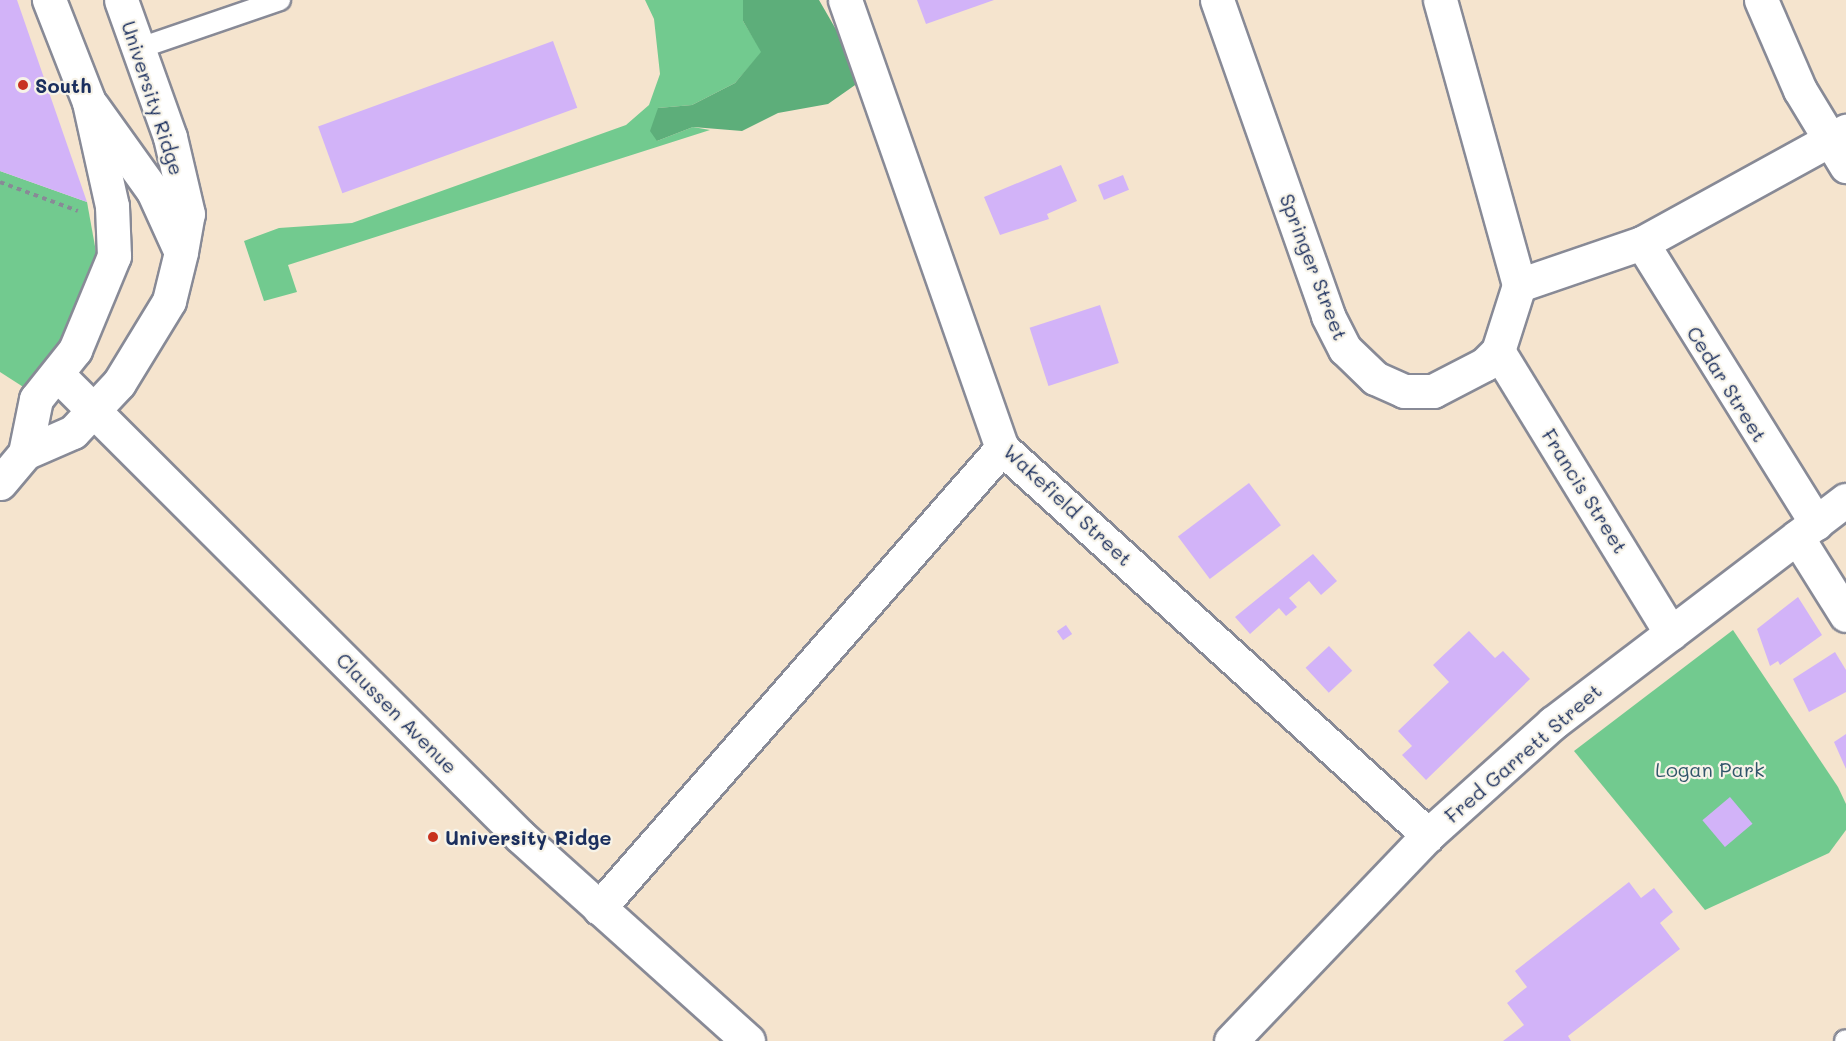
<!DOCTYPE html>
<style>
body{margin:0}
#map{position:relative;width:1846px;height:1041px;overflow:hidden;background:#f5e4ce;font-family:Mali,sans-serif}
div>[style]{position:absolute}
[style*='--x']{left:calc(var(--x)*1px);top:calc(var(--y)*1px);width:calc(var(--w)*1px);rotate:calc(var(--a)*1deg)}
.green>*{inset:0;background:#72ca8f}
.forest>*{inset:0;background:#5dae7a}
.building>*{inset:0;background:#d2b3f8;transform-origin:0 0}
.path>*{height:4px;margin-top:-2px;transform-origin:0;background:repeating-linear-gradient(90deg,#888a96 0 4.5px,transparent 0 9px)}
.roads{filter:drop-shadow(2px 0 #888a96) drop-shadow(-2px 0 #888a96) drop-shadow(0 2px #888a96) drop-shadow(0 -2px #888a96)}
.lane>*{height:20px;margin:-10px;padding:0 10px;transform-origin:10px;border-radius:10px;background:#fff}
.street>*{height:33px;margin:-16.5px;padding:0 16.5px;transform-origin:16.5px;border-radius:16.5px;background:#fff}
.secondary>*{height:33px;margin:-16.5px;padding:0 16.5px;transform-origin:16.5px;border-radius:16.5px;background:#fff}
.dots>*{width:16px;height:16px;translate:-50% -50%;box-sizing:border-box;border:3px solid #f7f3e8;border-radius:50%}
span{translate:-50% -50%;white-space:nowrap;text-align:center;line-height:1.15;-webkit-text-stroke:4.5px #f7f3e8;paint-order:stroke}
.poi-label{font-size:20px;color:#1b2f5e;font-weight:700}
.left{translate:0 -50%;text-align:left}
.street-label{font-size:20px;color:#1b2f5e}
.park-label{font-size:20px;color:#31566a}
</style>
<div id="map">
<div class="green">
<div style="clip-path:polygon(645px 0,743px 0,743px 21px,762px 52px,735px 83px,692px 105px,658px 108px,657px 141px,693px 127px,710px 130px,288px 265px,297px 292px,264px 301px,244px 241px,279px 228px,352px 223px,626px 125px,649px 105px,660px 74px,654px 19px)"></div>
<div style="clip-path:polygon(0 171px,87px 202px,100px 274px,69px 334px,28px 390px,0 372px)"></div>
<div style="clip-path:polygon(1733px 630px,1838px 787px,1846px 804px,1846px 830px,1829px 853px,1705px 910px,1574px 751px)"></div>
</div>
<div class="forest">
<div style="clip-path:polygon(743px 0,819px 0,849px 52px,858px 83px,828px 104px,778px 113px,742px 131px,693px 127px,657px 141px,650px 131px,658px 108px,692px 105px,735px 83px,761px 52px,743px 21px)"></div>
</div>
<div class="building">
<div style="clip-path:polygon(0 0,17px 0,87px 202px,0 171px)"></div>
<div style="clip-path:polygon(917px 0,994px 0,926px 24px)"></div>
<div style="left:553px;top:41px;width:71px;height:250px;rotate:70deg"></div>
<div style="clip-path:polygon(1061px 165px,1077px 201px,1047px 214px,1049px 219px,1000px 235px,984px 197px)"></div>
<div style="left:1123px;top:175px;width:16px;height:27px;rotate:68deg"></div>
<div style="left:1100px;top:305px;width:61px;height:74px;rotate:72deg"></div>
<div style="left:1249px;top:483px;width:53px;height:89px;rotate:53deg"></div>
<div style="clip-path:polygon(1313px 554px,1337px 581px,1321px 595px,1309px 581px,1289px 598px,1297px 607px,1286px 616px,1279px 608px,1250px 634px,1235px 617px)"></div>
<div style="clip-path:polygon(1798px 597px,1822px 635px,1780px 665px,1778px 661px,1770px 666px,1757px 629px)"></div>
<div style="left:1066px;top:625px;width:11px;height:11px;rotate:56deg"></div>
<div style="clip-path:polygon(1469px 631px,1495px 658px,1503px 651px,1530px 679px,1426px 780px,1402px 755px,1412px 746px,1398px 731px,1449px 682px,1433px 665px)"></div>
<div style="left:1329px;top:646px;width:34px;height:32px;rotate:47deg"></div>
<div style="clip-path:polygon(1835px 652px,1846px 670px,1846px 692px,1809px 712px,1793px 679px)"></div>
<div style="clip-path:polygon(1846px 734px,1846px 769px,1834px 742px)"></div>
<div style="left:1730px;top:797px;width:35px;height:36px;rotate:50deg"></div>
<div style="clip-path:polygon(1629px 882px,1641px 898px,1654px 888px,1673px 912px,1660px 923px,1680px 949px,1568px 1036px,1571px 1041px,1503px 1041px,1524px 1025px,1507px 1003px,1527px 987px,1515px 971px)"></div>
</div>
<div class="path">
<div style="--x:0;--y:182;--w:83;--a:20.4"></div>
</div>
<div class="roads">
<div class="lane">
<div style="--x:140;--y:48;--w:148;--a:-18.9"></div>
<div style="--x:1845;--y:1041;--w:1;--a:-45"></div>
</div>
<div class="street">
<div style="--x:845;--y:0;--w:475;--a:70.7"></div>
<div style="--x:1002;--y:448;--w:576;--a:42.25"></div>
<div style="--x:1217;--y:0;--w:335;--a:70.6"></div>
<div style="--x:1328;--y:316;--w:37;--a:63"></div>
<div style="--x:1345;--y:349;--w:42;--a:44"></div>
<div style="--x:1375;--y:378;--w:32;--a:24"></div>
<div style="--x:1404;--y:391;--w:29;--a:0"></div>
<div style="--x:1433;--y:391;--w:59;--a:-27.4"></div>
<div style="--x:1485;--y:364;--w:18;--a:-45"></div>
<div style="--x:1498;--y:351;--w:69;--a:-72.3"></div>
<div style="--x:1519;--y:285;--w:130;--a:-18.9"></div>
<div style="--x:1642;--y:243;--w:233;--a:-28.8"></div>
<div style="--x:1440;--y:0;--w:296;--a:74.5"></div>
<div style="--x:1761;--y:0;--w:98;--a:66.6"></div>
<div style="--x:1800;--y:90;--w:89;--a:58.8"></div>
<div style="--x:1642;--y:243;--w:330;--a:58.1"></div>
<div style="--x:1498;--y:351;--w:331;--a:58.5"></div>
<div style="--x:57;--y:374;--w:655;--a:44.94"></div>
<div style="--x:521;--y:837;--w:305;--a:41.9"></div>
<div style="--x:1797;--y:537;--w:92;--a:57.9"></div>
<div style="--x:599;--y:908;--w:612;--a:-48.78"></div>
<div style="--x:1231;--y:1041;--w:285;--a:-46.3"></div>
<div style="--x:1428;--y:835;--w:168;--a:-41.9"></div>
<div style="--x:1553;--y:723;--w:368;--a:-37.3"></div>
</div>
<div class="secondary">
<div style="--x:92;--y:106;--w:105;--a:54.3"></div>
<div style="--x:153;--y:191;--w:63;--a:65.5"></div>
<div style="--x:25;--y:453;--w:55;--a:-78.5"></div>
<div style="--x:36;--y:399;--w:63;--a:-51.5"></div>
<div style="--x:75;--y:350;--w:102;--a:-67.5"></div>
<div style="--x:114;--y:256;--w:50;--a:-92.3"></div>
<div style="--x:112;--y:206;--w:107;--a:-102.5"></div>
<div style="--x:89;--y:102;--w:110;--a:-111.4"></div>
<div style="--x:0;--y:483;--w:39;--a:-50"></div>
<div style="--x:25;--y:453;--w:52;--a:-23.6"></div>
<div style="--x:73;--y:432;--w:67;--a:-46.8"></div>
<div style="--x:119;--y:383;--w:96;--a:-58.6"></div>
<div style="--x:169;--y:301;--w:50;--a:-76.2"></div>
<div style="--x:181;--y:252;--w:39;--a:-80"></div>
<div style="--x:188;--y:214;--w:79;--a:-103.2"></div>
<div style="--x:170;--y:137;--w:145;--a:-109.7"></div>
</div>
</div>
<div class="dots">
<div style="left:23px;top:85px;background:#c8321e"></div>
<div style="left:433px;top:837px;background:#c8321e"></div>
</div>
<div class="poi-label">
<span class="left" style="left:35px;top:85px">South</span>
<span class="left" style="left:445px;top:837px">University Ridge</span>
</div>
<div class="street-label">
<span style="left:153px;top:98px;rotate:72deg">University Ridge</span>
<span style="left:1314px;top:267px;rotate:69deg">Springer Street</span>
<span style="left:1727px;top:384px;rotate:58deg">Cedar Street</span>
<span style="left:1585px;top:491px;rotate:58deg">Francis Street</span>
<span style="left:1068px;top:505px;rotate:43deg">Wakefield Street</span>
<span style="left:397px;top:713px;rotate:45deg">Claussen Avenue</span>
<span style="left:1523px;top:753px;rotate:-41deg">Fred Garrett Street</span>
</div>
<div class="park-label">
<span style="left:1710px;top:769px">Logan Park</span>
</div>
</div>
